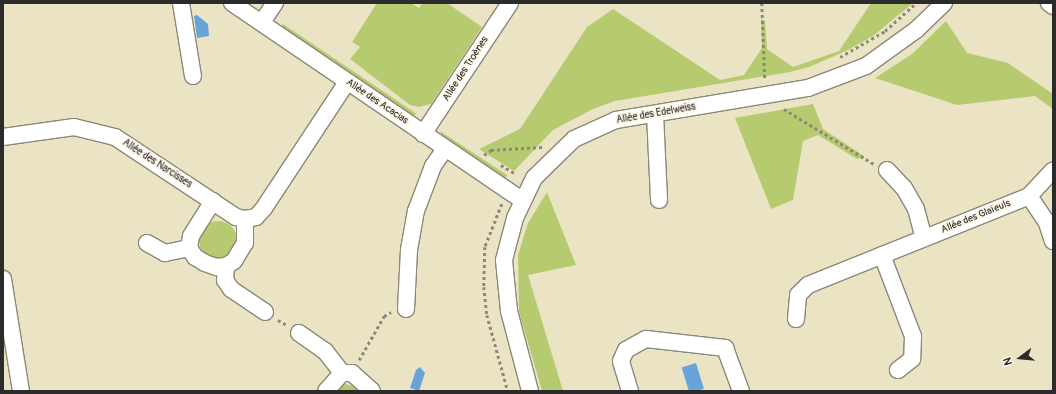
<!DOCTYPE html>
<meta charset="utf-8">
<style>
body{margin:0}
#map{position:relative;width:1056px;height:394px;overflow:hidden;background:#ebe4c4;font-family:Pangolin,sans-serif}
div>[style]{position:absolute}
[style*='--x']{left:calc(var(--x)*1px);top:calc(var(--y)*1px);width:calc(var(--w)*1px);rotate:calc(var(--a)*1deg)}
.green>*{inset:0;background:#b6cb70}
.round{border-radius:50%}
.water>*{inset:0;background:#68a4d9;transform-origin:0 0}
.path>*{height:2.5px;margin-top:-1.25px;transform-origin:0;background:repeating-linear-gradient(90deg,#8b8878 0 3px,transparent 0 6px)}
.roads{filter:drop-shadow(1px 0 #8b8878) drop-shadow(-1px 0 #8b8878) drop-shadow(0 1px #8b8878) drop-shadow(0 -1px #8b8878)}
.minor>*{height:16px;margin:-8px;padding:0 8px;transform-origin:8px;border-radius:8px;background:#fff}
span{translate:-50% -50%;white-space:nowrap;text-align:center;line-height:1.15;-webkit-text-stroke:3.5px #fcf5e5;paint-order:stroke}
.street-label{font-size:10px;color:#2b2b2b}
.frame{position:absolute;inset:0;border:4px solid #2b2b2b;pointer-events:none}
.north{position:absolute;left:1000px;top:338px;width:40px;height:40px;-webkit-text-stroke:3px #fcf5e5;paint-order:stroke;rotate:254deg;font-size:11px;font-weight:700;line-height:16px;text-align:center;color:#2b2b2b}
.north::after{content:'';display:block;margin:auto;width:14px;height:18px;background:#2b2b2b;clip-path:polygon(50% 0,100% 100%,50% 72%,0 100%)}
</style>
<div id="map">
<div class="green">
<div style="clip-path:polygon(377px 3px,411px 3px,419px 8px,423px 3px,447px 3px,482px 27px,431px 104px,419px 107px,410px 105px,350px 59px,360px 47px,352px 42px)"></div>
<div style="clip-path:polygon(871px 3px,913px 3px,873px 36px,846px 51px,809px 67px,790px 72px,615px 101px,593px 109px,553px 130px,514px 171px,479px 149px,520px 129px,587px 27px,613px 9px,720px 80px,744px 75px,762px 48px,761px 19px,765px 21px,767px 49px,793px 67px,839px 51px)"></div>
<div style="clip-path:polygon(946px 21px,967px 53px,1008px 63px,1053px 94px,1053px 109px,1035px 96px,957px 105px,875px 78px,912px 54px)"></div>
<div style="clip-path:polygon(283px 24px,417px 114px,408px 118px,279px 30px)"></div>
<div style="clip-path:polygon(813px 104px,823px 129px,864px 156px,857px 159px,818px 135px,803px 141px,793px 200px,771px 209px,735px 118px)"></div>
<div style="clip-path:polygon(440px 131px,507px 175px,505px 179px,501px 180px,445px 142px)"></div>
<div style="clip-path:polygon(547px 192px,576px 265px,528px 275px,563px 391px,542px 391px,519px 312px,518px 255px,528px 223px)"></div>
<div class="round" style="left:199px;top:221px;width:38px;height:38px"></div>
<div style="clip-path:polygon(345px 384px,356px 387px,360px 391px,331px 391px)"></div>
</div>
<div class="water">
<div style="clip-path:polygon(197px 15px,208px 24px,209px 36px,197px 38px,194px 16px)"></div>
<div style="left:696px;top:363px;width:27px;height:15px;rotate:73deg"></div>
<div style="clip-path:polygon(420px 367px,425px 373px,419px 391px,410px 388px,416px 370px)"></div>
</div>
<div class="path">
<div style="--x:762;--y:3;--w:77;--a:87.8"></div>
<div style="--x:840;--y:57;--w:52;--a:-30"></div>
<div style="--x:885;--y:31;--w:42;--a:-42.1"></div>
<div style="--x:784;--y:109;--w:105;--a:31.4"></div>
<div style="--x:484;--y:155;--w:9;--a:-36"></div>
<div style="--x:491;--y:150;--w:51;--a:-3.4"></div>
<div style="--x:501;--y:165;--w:17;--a:31"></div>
<div style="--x:502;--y:204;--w:46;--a:111.6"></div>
<div style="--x:485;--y:247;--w:40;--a:91.4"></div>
<div style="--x:484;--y:287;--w:28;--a:84"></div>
<div style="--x:487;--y:315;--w:79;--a:74.6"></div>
<div style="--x:278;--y:320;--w:10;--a:29"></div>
<div style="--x:359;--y:360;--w:51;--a:-60.4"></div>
<div style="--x:384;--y:316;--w:8;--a:-30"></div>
</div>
<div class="roads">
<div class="minor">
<div style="--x:181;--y:3;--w:74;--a:80.7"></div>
<div style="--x:232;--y:3;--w:352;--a:34.2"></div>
<div style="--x:1049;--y:3;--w:5;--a:37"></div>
<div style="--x:262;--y:22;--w:23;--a:-56"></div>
<div style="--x:655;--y:114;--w:86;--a:87.3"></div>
<div style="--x:423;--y:134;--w:157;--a:-56.4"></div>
<div style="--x:3;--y:137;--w:72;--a:-8"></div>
<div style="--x:74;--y:127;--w:42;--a:13.7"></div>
<div style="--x:115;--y:137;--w:145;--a:33.5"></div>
<div style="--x:236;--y:217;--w:9;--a:13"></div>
<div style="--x:245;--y:219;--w:11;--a:-10"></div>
<div style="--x:256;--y:217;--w:12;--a:-48"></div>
<div style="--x:264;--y:208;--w:151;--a:-56.6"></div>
<div style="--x:887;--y:170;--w:25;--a:47"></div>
<div style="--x:904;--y:188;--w:24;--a:60"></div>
<div style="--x:916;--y:209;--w:30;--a:75"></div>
<div style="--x:1029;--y:196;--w:32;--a:56"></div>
<div style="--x:1047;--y:223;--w:19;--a:72"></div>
<div style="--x:213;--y:201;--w:41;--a:122.2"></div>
<div style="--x:191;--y:236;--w:12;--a:99"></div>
<div style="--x:189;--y:248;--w:11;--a:56"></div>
<div style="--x:195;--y:257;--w:12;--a:31"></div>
<div style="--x:205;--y:263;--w:12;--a:20"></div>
<div style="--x:216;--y:267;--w:10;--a:-6"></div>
<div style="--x:226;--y:266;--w:9;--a:-32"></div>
<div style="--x:234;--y:261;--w:21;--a:-59"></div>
<div style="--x:245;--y:243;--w:24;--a:-90"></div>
<div style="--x:147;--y:243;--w:21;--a:29"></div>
<div style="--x:165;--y:253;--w:25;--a:-12"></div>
<div style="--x:882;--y:255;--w:87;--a:69.1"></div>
<div style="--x:913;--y:336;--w:23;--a:92"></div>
<div style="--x:912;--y:359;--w:18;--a:142"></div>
<div style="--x:226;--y:266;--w:14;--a:94"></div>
<div style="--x:225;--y:280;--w:11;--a:56"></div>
<div style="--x:231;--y:289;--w:41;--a:34.1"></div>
<div style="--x:3;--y:279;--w:113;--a:80.9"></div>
<div style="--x:406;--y:309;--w:59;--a:-87.1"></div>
<div style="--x:409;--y:250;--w:40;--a:-80"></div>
<div style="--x:416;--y:211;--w:48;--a:-69.3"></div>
<div style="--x:433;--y:166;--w:21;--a:-55"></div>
<div style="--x:796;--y:319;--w:24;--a:-85"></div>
<div style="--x:798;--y:295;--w:14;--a:-45"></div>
<div style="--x:808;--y:285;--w:238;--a:-21.9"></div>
<div style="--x:1029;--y:196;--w:35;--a:-47"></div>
<div style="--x:299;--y:333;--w:32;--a:35"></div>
<div style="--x:325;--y:351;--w:28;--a:52"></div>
<div style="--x:326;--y:391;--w:24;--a:-48"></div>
<div style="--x:342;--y:373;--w:10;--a:0"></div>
<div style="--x:352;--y:373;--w:27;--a:42"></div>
<div style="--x:530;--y:391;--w:83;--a:-104.7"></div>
<div style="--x:509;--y:311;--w:51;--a:-95.6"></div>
<div style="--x:504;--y:260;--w:43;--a:-75.3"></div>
<div style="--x:515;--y:218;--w:44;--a:-64.6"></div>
<div style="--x:534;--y:178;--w:56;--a:-44.3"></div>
<div style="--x:574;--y:139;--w:46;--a:-24.3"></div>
<div style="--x:616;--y:120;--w:195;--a:-9.5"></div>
<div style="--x:808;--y:88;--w:62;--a:-20.8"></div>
<div style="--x:866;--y:66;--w:62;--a:-35.8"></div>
<div style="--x:916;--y:30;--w:39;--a:-44"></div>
<div style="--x:630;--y:391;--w:31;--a:-107"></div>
<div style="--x:621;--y:361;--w:12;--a:-66"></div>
<div style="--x:626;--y:350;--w:23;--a:-29"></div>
<div style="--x:646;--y:339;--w:80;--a:6.5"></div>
<div style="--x:725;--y:348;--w:46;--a:69.6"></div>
</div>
</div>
<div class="street-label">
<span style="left:466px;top:69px;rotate:-57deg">Allée des Troènes</span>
<span style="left:377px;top:102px;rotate:34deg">Allée des Acacias</span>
<span style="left:656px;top:114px;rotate:-10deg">Allée des Edelweiss</span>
<span style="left:157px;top:164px;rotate:33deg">Allée des Narcisses</span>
<span style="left:976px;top:217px;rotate:-22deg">Allée des Glaïeuls</span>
</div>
<div class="frame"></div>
<div class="north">N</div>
</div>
